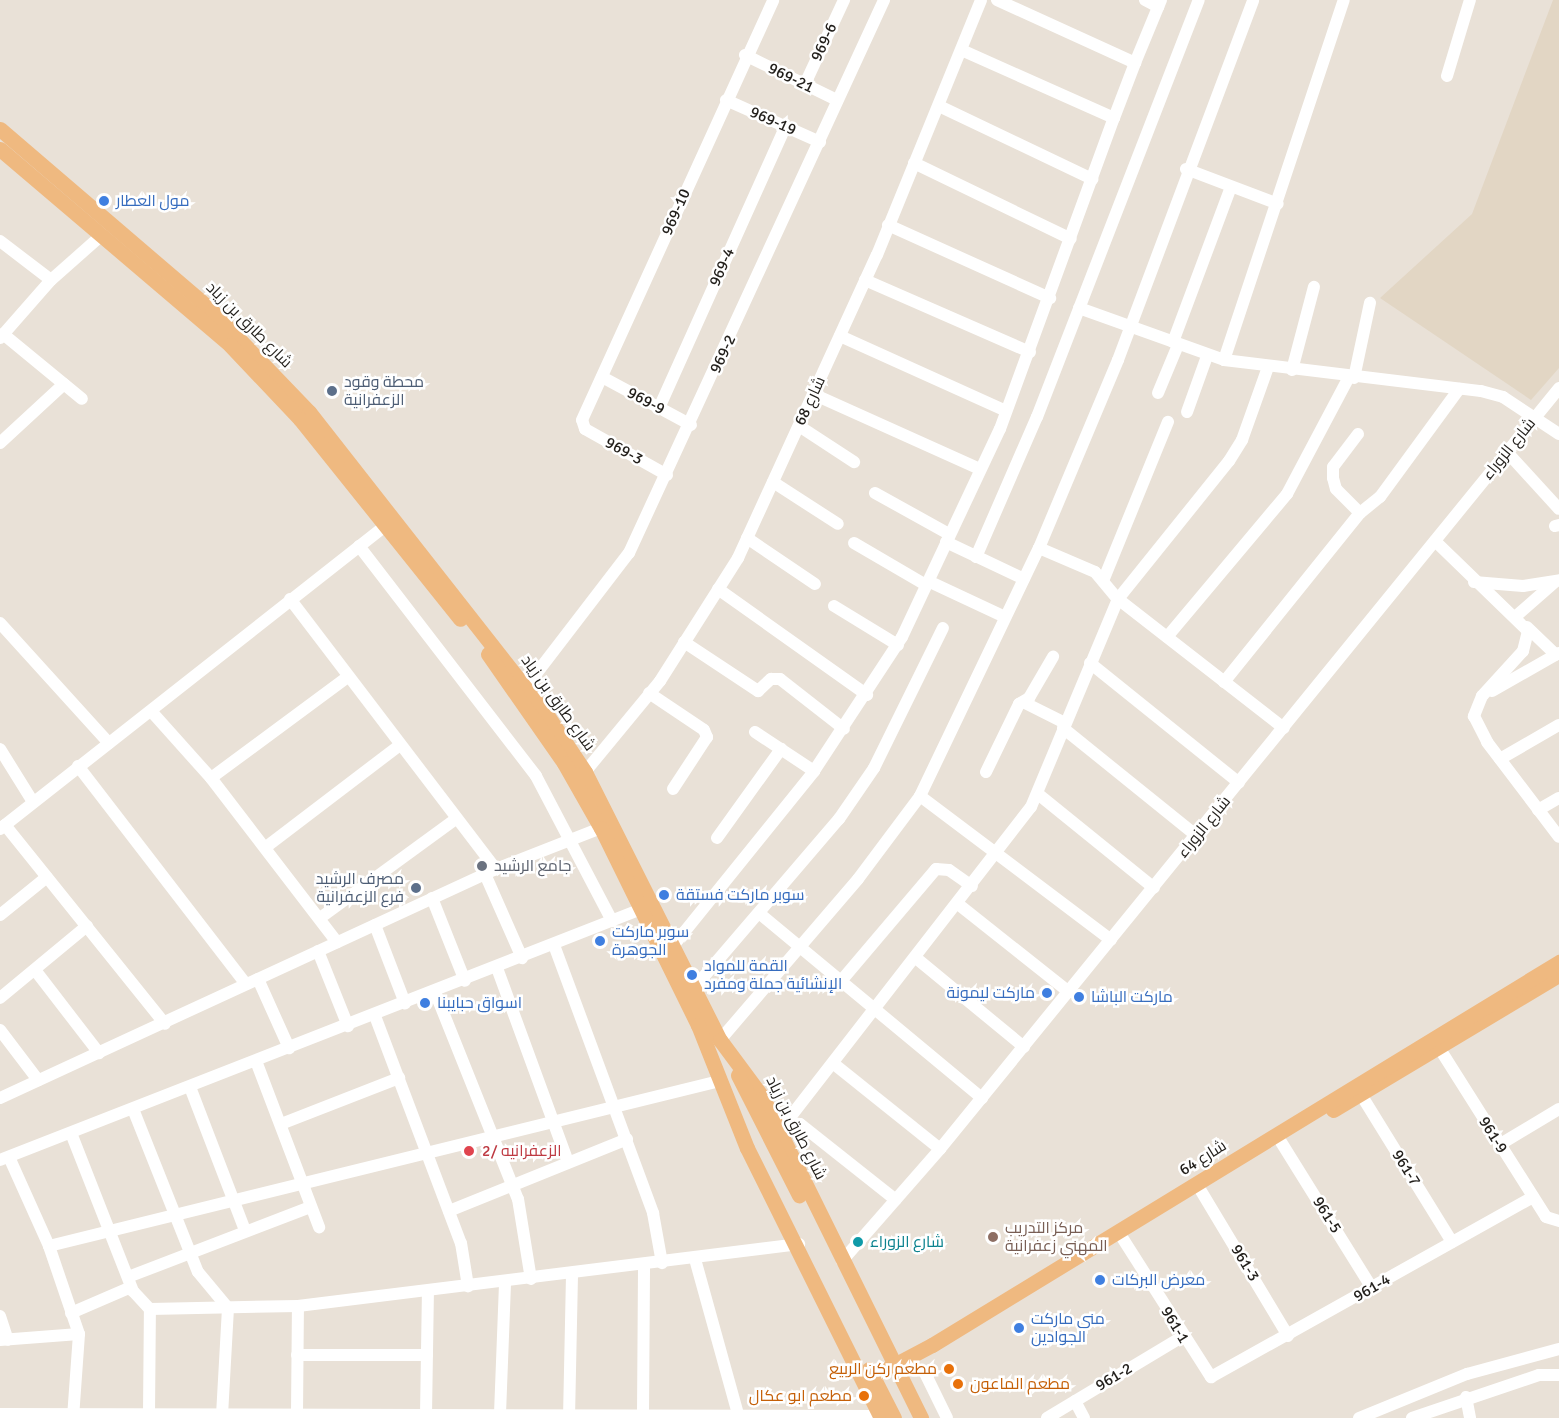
<!DOCTYPE html>
<meta charset="utf-8">
<style>
body{margin:0}
#map{position:relative;width:1559px;height:1418px;overflow:hidden;background:#e9e1d7;font-family:Signika,Cairo,sans-serif}
div>[style]{position:absolute}
[style*='--x']{left:calc(var(--x)*1px);top:calc(var(--y)*1px);width:calc(var(--w)*1px);rotate:calc(var(--a)*1deg)}
.built>*{inset:0;background:#e2d6c4}
.minor>*{height:12px;margin:-6px;padding:0 6px;transform-origin:6px;border-radius:6px;background:#fff}
.major>*{height:15px;margin:-7.5px;padding:0 7.5px;transform-origin:7.5px;border-radius:7.5px;background:#efb980}
.dots>*{width:16px;height:16px;translate:-50% -50%;box-sizing:border-box;border:3px solid #fff;border-radius:50%}
span{translate:-50% -50%;white-space:nowrap;text-align:center;line-height:1.15;-webkit-text-stroke:5px #fff;paint-order:stroke}
.street-label{font-size:16px;color:#221f1b}
.shop-label{font-size:16px;color:#366cbe}
.left{translate:0 -50%;text-align:left}
.right{translate:-100% -50%;text-align:right}
.service-label{font-size:16px;color:#4e5e75}
.worship-label{font-size:16px;color:#5b616d}
.health-label{font-size:16px;color:#be3a42}
.education-label{font-size:16px;color:#785e54}
.culture-label{font-size:16px;color:#0d838f}
.food-label{font-size:16px;color:#c56008}
</style>
<div id="map">
<div class="built">
<div style="clip-path:polygon(1553px 0,1559px 0,1559px 368px,1531px 400px,1380px 298px,1472px 214px)"></div>
</div>
<div class="minor">
<div style="--x:997;--y:0;--w:152;--a:24.5"></div>
<div style="--x:1135;--y:63;--w:59;--a:110.9"></div>
<div style="--x:1145;--y:0;--w:15;--a:28"></div>
<div style="--x:745;--y:55;--w:102;--a:26.1"></div>
<div style="--x:1135;--y:63;--w:68;--a:-67.6"></div>
<div style="--x:1447;--y:76;--w:79;--a:-73.2"></div>
<div style="--x:805;--y:84;--w:93;--a:-65.1"></div>
<div style="--x:726;--y:100;--w:103;--a:24.1"></div>
<div style="--x:939;--y:106;--w:170;--a:25.5"></div>
<div style="--x:914;--y:163;--w:174;--a:25.8"></div>
<div style="--x:1186;--y:169;--w:98;--a:20.8"></div>
<div style="--x:888;--y:225;--w:178;--a:24.3"></div>
<div style="--x:0;--y:241;--w:64;--a:37.4"></div>
<div style="--x:865;--y:280;--w:180;--a:23.6"></div>
<div style="--x:1079;--y:308;--w:154;--a:19.7"></div>
<div style="--x:1224;--y:360;--w:259;--a:6.9"></div>
<div style="--x:1481;--y:391;--w:23;--a:15"></div>
<div style="--x:1503;--y:397;--w:67;--a:33.5"></div>
<div style="--x:3;--y:334;--w:102;--a:39.4"></div>
<div style="--x:840;--y:336;--w:182;--a:24.3"></div>
<div style="--x:0;--y:338;--w:77;--a:-48.7"></div>
<div style="--x:51;--y:280;--w:69;--a:-41.5"></div>
<div style="--x:1173;--y:342;--w:165;--a:-69.5"></div>
<div style="--x:1224;--y:360;--w:379;--a:-71.6"></div>
<div style="--x:1292;--y:370;--w:86;--a:-75.2"></div>
<div style="--x:602;--y:377;--w:101;--a:28.3"></div>
<div style="--x:1354;--y:378;--w:77;--a:-78"></div>
<div style="--x:1158;--y:393;--w:52;--a:-67.4"></div>
<div style="--x:813;--y:394;--w:181;--a:24.2"></div>
<div style="--x:659;--y:408;--w:308;--a:-65.8"></div>
<div style="--x:1187;--y:412;--w:59;--a:-70.3"></div>
<div style="--x:799;--y:426;--w:66;--a:33.2"></div>
<div style="--x:1358;--y:434;--w:41;--a:127.1"></div>
<div style="--x:1333;--y:467;--w:11;--a:90"></div>
<div style="--x:1333;--y:478;--w:11;--a:75"></div>
<div style="--x:1336;--y:489;--w:34;--a:45"></div>
<div style="--x:0;--y:443;--w:87;--a:-42.7"></div>
<div style="--x:1507;--y:452;--w:77;--a:47.6"></div>
<div style="--x:667;--y:475;--w:94;--a:-150.7"></div>
<div style="--x:585;--y:429;--w:9;--a:-108"></div>
<div style="--x:582;--y:420;--w:461;--a:-65.5"></div>
<div style="--x:773;--y:482;--w:77;--a:32.9"></div>
<div style="--x:875;--y:493;--w:85;--a:29"></div>
<div style="--x:1555;--y:526;--w:4;--a:-14"></div>
<div style="--x:747;--y:538;--w:82;--a:34.1"></div>
<div style="--x:1435;--y:541;--w:129;--a:44.1"></div>
<div style="--x:1528;--y:631;--w:21;--a:104"></div>
<div style="--x:1523;--y:651;--w:61;--a:132.3"></div>
<div style="--x:1482;--y:696;--w:22;--a:112"></div>
<div style="--x:1474;--y:716;--w:29;--a:63"></div>
<div style="--x:1487;--y:742;--w:119;--a:52.8"></div>
<div style="--x:946;--y:542;--w:86;--a:25.4"></div>
<div style="--x:854;--y:543;--w:83;--a:30.3"></div>
<div style="--x:359;--y:546;--w:290;--a:52.4"></div>
<div style="--x:536;--y:776;--w:164;--a:62.3"></div>
<div style="--x:1039;--y:548;--w:61;--a:23.2"></div>
<div style="--x:1095;--y:572;--w:35;--a:50"></div>
<div style="--x:1118;--y:599;--w:210;--a:37.9"></div>
<div style="--x:976;--y:557;--w:153;--a:-66.5"></div>
<div style="--x:1037;--y:417;--w:447;--a:-68.8"></div>
<div style="--x:928;--y:581;--w:85;--a:25.1"></div>
<div style="--x:1103;--y:581;--w:172;--a:-67.8"></div>
<div style="--x:1474;--y:582;--w:49;--a:4.7"></div>
<div style="--x:1523;--y:586;--w:36;--a:-9"></div>
<div style="--x:718;--y:589;--w:183;--a:35.4"></div>
<div style="--x:290;--y:599;--w:340;--a:52.7"></div>
<div style="--x:834;--y:606;--w:75;--a:31.4"></div>
<div style="--x:1515;--y:617;--w:53;--a:-41.2"></div>
<div style="--x:0;--y:623;--w:162;--a:47.8"></div>
<div style="--x:1527;--y:627;--w:40;--a:44"></div>
<div style="--x:1167;--y:637;--w:187;--a:-50"></div>
<div style="--x:1287;--y:494;--w:132;--a:-62.1"></div>
<div style="--x:684;--y:642;--w:89;--a:33.5"></div>
<div style="--x:758;--y:691;--w:18;--a:-43"></div>
<div style="--x:771;--y:679;--w:9;--a:0"></div>
<div style="--x:780;--y:679;--w:81;--a:38"></div>
<div style="--x:1090;--y:663;--w:191;--a:38.8"></div>
<div style="--x:1224;--y:682;--w:217;--a:-51.2"></div>
<div style="--x:1360;--y:513;--w:26;--a:-39"></div>
<div style="--x:1380;--y:497;--w:134;--a:-53.8"></div>
<div style="--x:526;--y:687;--w:169;--a:-52.5"></div>
<div style="--x:629;--y:553;--w:609;--a:-65.24"></div>
<div style="--x:1492;--y:691;--w:77;--a:-29.6"></div>
<div style="--x:649;--y:693;--w:66;--a:33.9"></div>
<div style="--x:704;--y:730;--w:8;--a:67"></div>
<div style="--x:707;--y:737;--w:62;--a:123.2"></div>
<div style="--x:1025;--y:703;--w:45;--a:26.6"></div>
<div style="--x:151;--y:711;--w:90;--a:48.2"></div>
<div style="--x:211;--y:778;--w:207;--a:52.5"></div>
<div style="--x:1063;--y:728;--w:172;--a:38.9"></div>
<div style="--x:755;--y:732;--w:71;--a:33.5"></div>
<div style="--x:0;--y:749;--w:62;--a:58.1"></div>
<div style="--x:1500;--y:759;--w:68;--a:-30"></div>
<div style="--x:78;--y:766;--w:275;--a:52.4"></div>
<div style="--x:585;--y:772;--w:118;--a:-50.5"></div>
<div style="--x:660;--y:681;--w:146;--a:-57.6"></div>
<div style="--x:738;--y:558;--w:333;--a:-65.4"></div>
<div style="--x:877;--y:255;--w:275;--a:-67.8"></div>
<div style="--x:986;--y:772;--w:76;--a:-64.1"></div>
<div style="--x:1019;--y:704;--w:12;--a:-31"></div>
<div style="--x:1029;--y:698;--w:48;--a:-59.7"></div>
<div style="--x:211;--y:778;--w:168;--a:-36.5"></div>
<div style="--x:1038;--y:794;--w:149;--a:39"></div>
<div style="--x:920;--y:796;--w:239;--a:37"></div>
<div style="--x:1538;--y:810;--w:24;--a:-30"></div>
<div style="--x:5;--y:825;--w:255;--a:51.2"></div>
<div style="--x:0;--y:829;--w:490;--a:-38.2"></div>
<div style="--x:717;--y:838;--w:110;--a:-54.3"></div>
<div style="--x:266;--y:847;--w:168;--a:-37.3"></div>
<div style="--x:485;--y:874;--w:92;--a:66.2"></div>
<div style="--x:432;--y:898;--w:89;--a:68.3"></div>
<div style="--x:958;--y:904;--w:142;--a:38.4"></div>
<div style="--x:759;--y:913;--w:290;--a:39.7"></div>
<div style="--x:0;--y:915;--w:60;--a:-39"></div>
<div style="--x:320;--y:918;--w:168;--a:-36.1"></div>
<div style="--x:375;--y:925;--w:84;--a:69"></div>
<div style="--x:554;--y:945;--w:286;--a:69.7"></div>
<div style="--x:653;--y:1213;--w:51;--a:79.8"></div>
<div style="--x:673;--y:946;--w:225;--a:-51.1"></div>
<div style="--x:814;--y:771;--w:160;--a:-56.7"></div>
<div style="--x:902;--y:637;--w:230;--a:-64.8"></div>
<div style="--x:1000;--y:429;--w:331;--a:-69.9"></div>
<div style="--x:1114;--y:118;--w:167;--a:-156"></div>
<div style="--x:318;--y:951;--w:81;--a:68.2"></div>
<div style="--x:916;--y:958;--w:140;--a:39.5"></div>
<div style="--x:497;--y:968;--w:207;--a:69.9"></div>
<div style="--x:35;--y:970;--w:105;--a:52.4"></div>
<div style="--x:258;--y:979;--w:76;--a:65.8"></div>
<div style="--x:841;--y:981;--w:147;--a:-49.7"></div>
<div style="--x:936;--y:869;--w:13;--a:4"></div>
<div style="--x:949;--y:870;--w:28;--a:35"></div>
<div style="--x:694;--y:988;--w:223;--a:-49.4"></div>
<div style="--x:839;--y:819;--w:62;--a:-55.5"></div>
<div style="--x:874;--y:768;--w:156;--a:-63.8"></div>
<div style="--x:435;--y:992;--w:223;--a:68.2"></div>
<div style="--x:518;--y:1199;--w:81;--a:80.8"></div>
<div style="--x:0;--y:998;--w:113;--a:-39.6"></div>
<div style="--x:375;--y:1016;--w:243;--a:69.3"></div>
<div style="--x:461;--y:1243;--w:44;--a:80.8"></div>
<div style="--x:0;--y:1030;--w:63;--a:52.8"></div>
<div style="--x:720;--y:1040;--w:212;--a:-49.4"></div>
<div style="--x:858;--y:879;--w:104;--a:-53.2"></div>
<div style="--x:920;--y:796;--w:275;--a:-64.4"></div>
<div style="--x:1039;--y:548;--w:204;--a:-67.2"></div>
<div style="--x:1118;--y:360;--w:384;--a:-69.4"></div>
<div style="--x:1438;--y:1046;--w:202;--a:57.7"></div>
<div style="--x:1546;--y:1217;--w:14;--a:17"></div>
<div style="--x:256;--y:1061;--w:178;--a:69.2"></div>
<div style="--x:834;--y:1064;--w:136;--a:38.7"></div>
<div style="--x:190;--y:1087;--w:153;--a:69"></div>
<div style="--x:1360;--y:1093;--w:175;--a:58.3"></div>
<div style="--x:0;--y:1098;--w:546;--a:-24.78"></div>
<div style="--x:496;--y:869;--w:113;--a:-21.3"></div>
<div style="--x:133;--y:1109;--w:175;--a:68.3"></div>
<div style="--x:198;--y:1272;--w:47;--a:50.2"></div>
<div style="--x:228;--y:1308;--w:106;--a:93.2"></div>
<div style="--x:788;--y:1120;--w:396;--a:-52.2"></div>
<div style="--x:1031;--y:807;--w:225;--a:-67.3"></div>
<div style="--x:1118;--y:599;--w:177;--a:-51.2"></div>
<div style="--x:1229;--y:461;--w:25;--a:-58"></div>
<div style="--x:1242;--y:440;--w:77;--a:-70.4"></div>
<div style="--x:781;--y:1122;--w:19;--a:6"></div>
<div style="--x:800;--y:1124;--w:122;--a:38.4"></div>
<div style="--x:281;--y:1124;--w:127;--a:-21.3"></div>
<div style="--x:71;--y:1133;--w:170;--a:68.6"></div>
<div style="--x:133;--y:1291;--w:25;--a:47"></div>
<div style="--x:150;--y:1309;--w:148;--a:-1.2"></div>
<div style="--x:298;--y:1306;--w:505;--a:-7.05"></div>
<div style="--x:1281;--y:1142;--w:172;--a:58.1"></div>
<div style="--x:1499;--y:1145;--w:70;--a:-31"></div>
<div style="--x:9;--y:1157;--w:98;--a:65.8"></div>
<div style="--x:49;--y:1246;--w:93;--a:71.2"></div>
<div style="--x:79;--y:1334;--w:84;--a:94.1"></div>
<div style="--x:0;--y:1160;--w:686;--a:-21.37"></div>
<div style="--x:1201;--y:1191;--w:169;--a:59"></div>
<div style="--x:449;--y:1211;--w:192;--a:-22"></div>
<div style="--x:1123;--y:1239;--w:164;--a:57.5"></div>
<div style="--x:1211;--y:1377;--w:369;--a:-29.2"></div>
<div style="--x:49;--y:1246;--w:690;--a:-13.83"></div>
<div style="--x:695;--y:1259;--w:165;--a:74.5"></div>
<div style="--x:842;--y:1261;--w:149;--a:-48.8"></div>
<div style="--x:940;--y:1149;--w:981;--a:-50.87"></div>
<div style="--x:128;--y:1277;--w:195;--a:-21"></div>
<div style="--x:71;--y:1313;--w:65;--a:-23.4"></div>
<div style="--x:0;--y:1316;--w:25;--a:72"></div>
<div style="--x:0;--y:1340;--w:79;--a:-4.3"></div>
<div style="--x:297;--y:1355;--w:130;--a:0"></div>
<div style="--x:924;--y:1371;--w:52;--a:63.9"></div>
<div style="--x:1466;--y:1397;--w:21;--a:79"></div>
<div style="--x:1075;--y:1401;--w:19;--a:62"></div>
<div style="--x:643;--y:1413;--w:148;--a:-89.6"></div>
<div style="--x:0;--y:1414;--w:880;--a:0.13"></div>
<div style="--x:149;--y:1414;--w:105;--a:-89.5"></div>
<div style="--x:297;--y:1414;--w:108;--a:-89.5"></div>
<div style="--x:500;--y:1414;--w:132;--a:-87.8"></div>
<div style="--x:426;--y:1415;--w:124;--a:-89.1"></div>
<div style="--x:569;--y:1418;--w:144;--a:-88.8"></div>
<div style="--x:1047;--y:1418;--w:157;--a:-31"></div>
<div style="--x:1359;--y:1418;--w:117;--a:-22.2"></div>
<div style="--x:1467;--y:1374;--w:95;--a:-15.2"></div>
<div style="--x:1412;--y:1418;--w:134;--a:-18.7"></div>
<div style="--x:1539;--y:1375;--w:20;--a:0"></div>
</div>
<div class="major">
<div style="--x:0;--y:129;--w:279;--a:40.6"></div>
<div style="--x:212;--y:311;--w:140;--a:46.2"></div>
<div style="--x:309;--y:412;--w:385;--a:51.9"></div>
<div style="--x:547;--y:715;--w:69;--a:56.3"></div>
<div style="--x:585;--y:772;--w:300;--a:63.3"></div>
<div style="--x:720;--y:1040;--w:72;--a:53.4"></div>
<div style="--x:763;--y:1098;--w:357;--a:63.7"></div>
<div style="--x:0;--y:149;--w:302;--a:40.4"></div>
<div style="--x:230;--y:345;--w:102;--a:46.6"></div>
<div style="--x:300;--y:419;--w:256;--a:51.3"></div>
<div style="--x:488;--y:654;--w:133;--a:55.1"></div>
<div style="--x:564;--y:763;--w:75;--a:60.4"></div>
<div style="--x:601;--y:828;--w:220;--a:63.8"></div>
<div style="--x:698;--y:1025;--w:132;--a:68.3"></div>
<div style="--x:747;--y:1148;--w:301;--a:63.6"></div>
<div style="--x:738;--y:1075;--w:135;--a:63.1"></div>
<div style="--x:1333;--y:1110;--w:263;--a:-30.9"></div>
<div style="--x:869;--y:1369;--w:55;--a:63"></div>
<div style="--x:864;--y:1381;--w:77;--a:-27.9"></div>
<div style="--x:932;--y:1345;--w:735;--a:-31.42"></div>
</div>
<div class="dots">
<div style="left:104px;top:201px;background:#3f7fe0"></div>
<div style="left:332px;top:391px;background:#5c6f8a"></div>
<div style="left:482px;top:866px;background:#6b7280"></div>
<div style="left:416px;top:888px;background:#5c6f8a"></div>
<div style="left:664px;top:895px;background:#3f7fe0"></div>
<div style="left:600px;top:941px;background:#3f7fe0"></div>
<div style="left:692px;top:975px;background:#3f7fe0"></div>
<div style="left:1047px;top:993px;background:#3f7fe0"></div>
<div style="left:1079px;top:997px;background:#3f7fe0"></div>
<div style="left:425px;top:1003px;background:#3f7fe0"></div>
<div style="left:469px;top:1151px;background:#e0444e"></div>
<div style="left:993px;top:1237px;background:#8d6e63"></div>
<div style="left:858px;top:1242px;background:#0f9aa8"></div>
<div style="left:1100px;top:1280px;background:#3f7fe0"></div>
<div style="left:1019px;top:1328px;background:#3f7fe0"></div>
<div style="left:949px;top:1369px;background:#e8710a"></div>
<div style="left:958px;top:1384px;background:#e8710a"></div>
<div style="left:864px;top:1396px;background:#e8710a"></div>
</div>
<div class="street-label">
<span style="left:824px;top:42px;rotate:-65deg">969-6</span>
<span style="left:791px;top:78px;rotate:26deg">969-21</span>
<span style="left:773px;top:121px;rotate:24deg">969-19</span>
<span style="left:676px;top:212px;rotate:-66deg">969-10</span>
<span style="left:722px;top:267px;rotate:-66deg">969-4</span>
<span style="left:249px;top:325px;rotate:45deg">شارع طارق بن زياد</span>
<span style="left:723px;top:354px;rotate:-65deg">969-2</span>
<span style="left:646px;top:401px;rotate:28deg">969-9</span>
<span style="left:810px;top:401px;rotate:-65deg">شارع 68</span>
<span style="left:1509px;top:449px;rotate:-51deg">شارع الزوراء</span>
<span style="left:624px;top:451px;rotate:29deg">969-3</span>
<span style="left:558px;top:703px;rotate:54deg">شارع طارق بن زياد</span>
<span style="left:1204px;top:827px;rotate:-51deg">شارع الزوراء</span>
<span style="left:796px;top:1128px;rotate:63deg">شارع طارق بن زياد</span>
<span style="left:1493px;top:1135px;rotate:58deg">961-9</span>
<span style="left:1203px;top:1158px;rotate:-32deg">شارع 64</span>
<span style="left:1406px;top:1168px;rotate:58deg">961-7</span>
<span style="left:1327px;top:1215px;rotate:58deg">961-5</span>
<span style="left:1245px;top:1263px;rotate:59deg">961-3</span>
<span style="left:1372px;top:1288px;rotate:-30deg">961-4</span>
<span style="left:1175px;top:1325px;rotate:59deg">961-1</span>
<span style="left:1114px;top:1377px;rotate:-31deg">961-2</span>
</div>
<div class="shop-label">
<span class="left" style="left:116px;top:201px">مول العطار</span>
<span class="left" style="left:676px;top:895px">سوبر ماركت فستقة</span>
<span class="left" style="left:612px;top:941px">سوبر ماركت<br>الجوهرة</span>
<span class="left" style="left:704px;top:975px">القمة للمواد<br>الإنشائية جملة ومفرد</span>
<span class="right" style="left:1035px;top:993px">ماركت ليمونة</span>
<span class="left" style="left:1091px;top:997px">ماركت الباشا</span>
<span class="left" style="left:437px;top:1003px">اسواق حبايبنا</span>
<span class="left" style="left:1112px;top:1280px">معرض البركات</span>
<span class="left" style="left:1031px;top:1328px">مني ماركت<br>الجوادين</span>
</div>
<div class="service-label">
<span class="left" style="left:344px;top:391px">محطة وقود<br>الزعفرانية</span>
<span class="right" style="left:404px;top:888px">مصرف الرشيد<br>فرع الزعفرانية</span>
</div>
<div class="worship-label">
<span class="left" style="left:494px;top:866px">جامع الرشيد</span>
</div>
<div class="health-label">
<span class="left" style="left:482px;top:1151px">الزعفرانيه /2</span>
</div>
<div class="education-label">
<span class="left" style="left:1005px;top:1237px">مركز التدريب<br>المهني زعفرانية</span>
</div>
<div class="culture-label">
<span class="left" style="left:870px;top:1242px">شارع الزوراء</span>
</div>
<div class="food-label">
<span class="right" style="left:937px;top:1369px">مطعم ركن الربيع</span>
<span class="left" style="left:970px;top:1384px">مطعم الماعون</span>
<span class="right" style="left:852px;top:1396px">مطعم ابو عكال</span>
</div>
</div>
